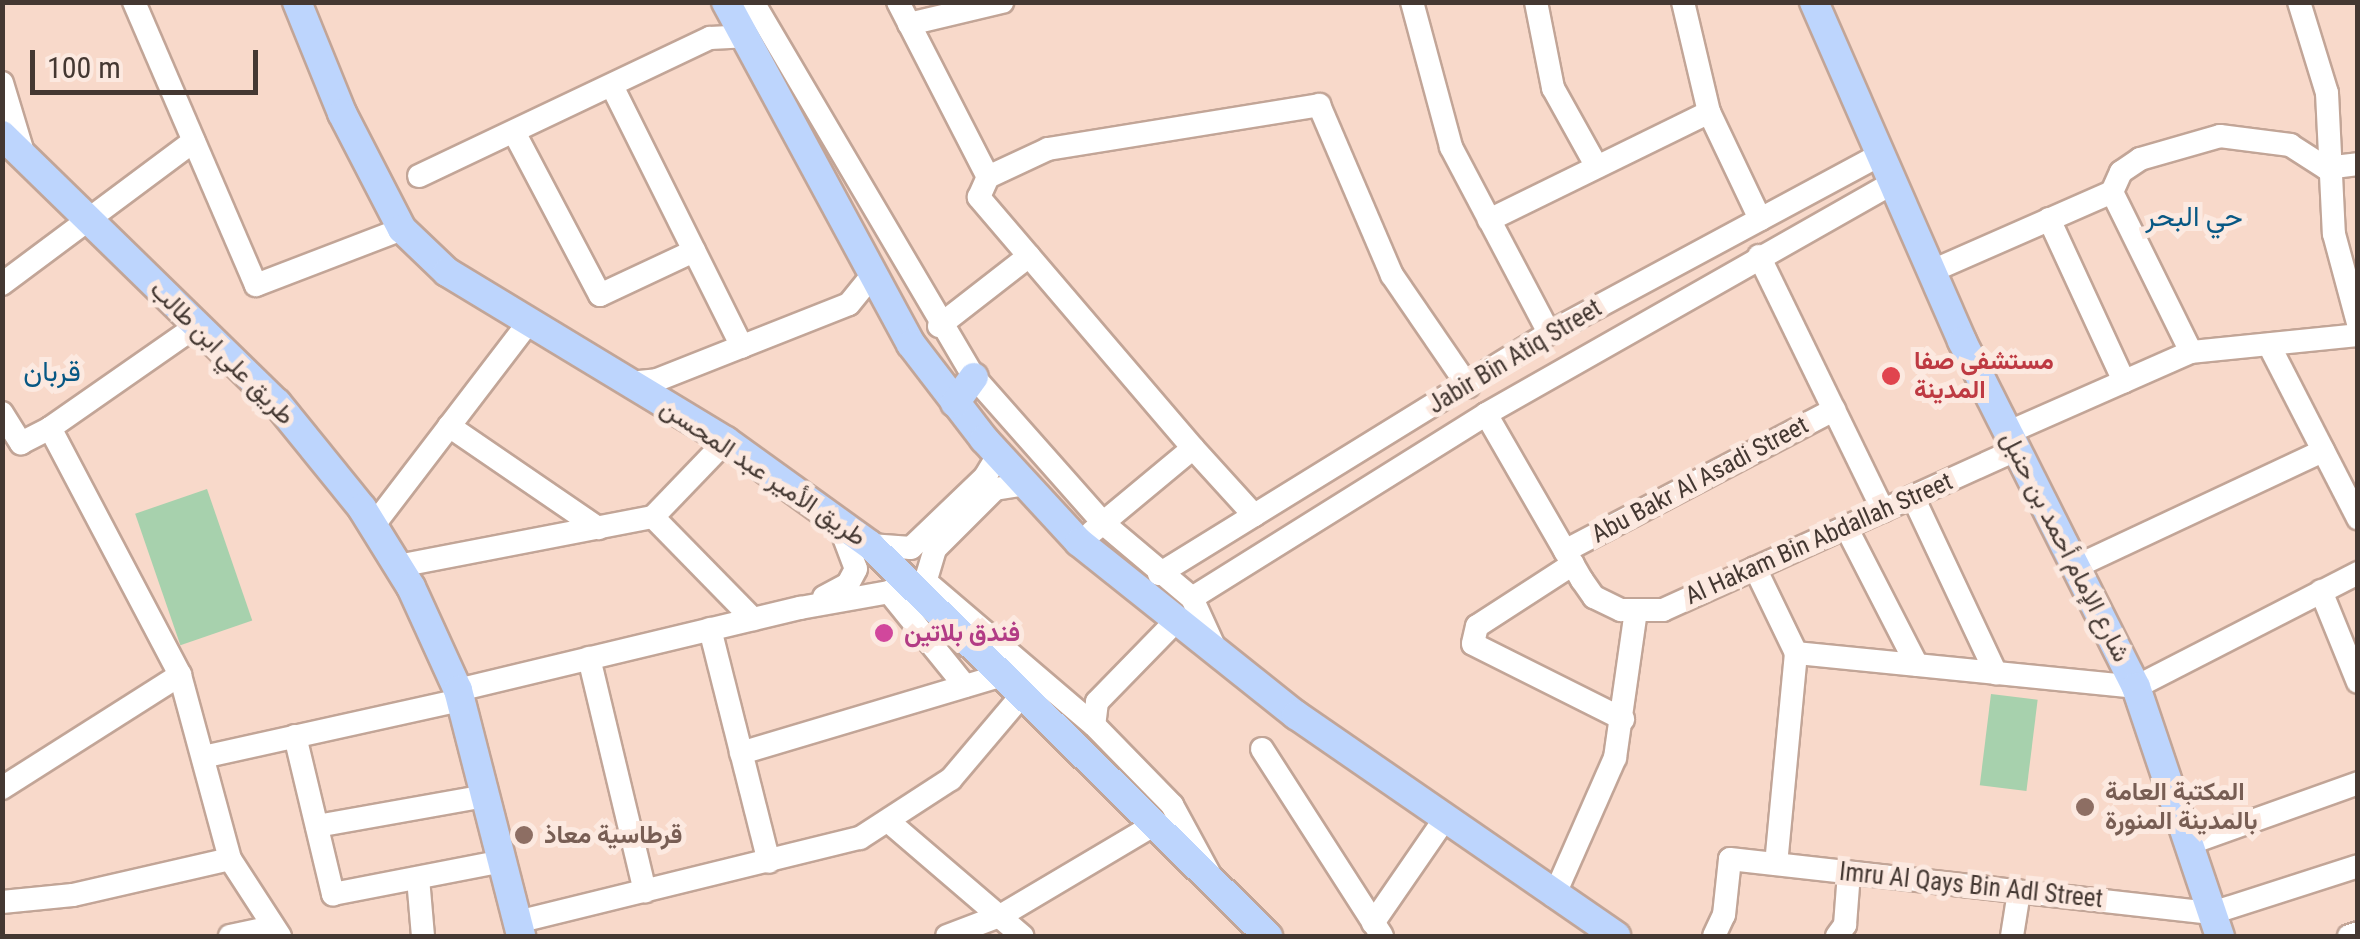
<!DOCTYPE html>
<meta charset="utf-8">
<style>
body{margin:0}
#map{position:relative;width:2360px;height:939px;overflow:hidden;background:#f8d9ca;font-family:"Roboto Condensed",Vazirmatn,sans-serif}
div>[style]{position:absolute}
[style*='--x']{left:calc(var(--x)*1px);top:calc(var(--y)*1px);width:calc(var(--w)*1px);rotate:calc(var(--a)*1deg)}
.green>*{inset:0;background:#a7d1ad;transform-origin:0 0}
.roads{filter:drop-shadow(2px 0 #c2a597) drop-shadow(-2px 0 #c2a597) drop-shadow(0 2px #c2a597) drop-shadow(0 -2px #c2a597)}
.minor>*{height:22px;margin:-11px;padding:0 11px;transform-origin:11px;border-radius:11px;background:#fff}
.major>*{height:28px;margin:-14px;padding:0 14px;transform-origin:14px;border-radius:14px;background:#bdd5fd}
.dots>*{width:28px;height:28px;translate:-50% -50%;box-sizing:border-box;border:5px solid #fce9e0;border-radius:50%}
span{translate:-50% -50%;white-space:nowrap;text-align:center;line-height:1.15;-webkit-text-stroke:10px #fce9e0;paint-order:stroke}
.street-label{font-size:25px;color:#443832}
.health-label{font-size:25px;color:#be3a42;font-weight:700}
.left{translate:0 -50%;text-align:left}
.hotel-label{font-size:25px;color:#b23c85;font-weight:700}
.education-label{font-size:25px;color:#785e54;font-weight:700}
.neighbourhood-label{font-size:28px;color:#075884}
.frame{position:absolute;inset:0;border:5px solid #443832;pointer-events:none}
.scale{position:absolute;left:30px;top:50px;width:228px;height:45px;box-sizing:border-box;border:5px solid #443832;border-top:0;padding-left:12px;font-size:30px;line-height:35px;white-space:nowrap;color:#443832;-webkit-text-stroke:8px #fce9e0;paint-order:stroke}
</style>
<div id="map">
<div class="green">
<div style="left:207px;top:489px;width:139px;height:76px;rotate:71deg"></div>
<div style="left:1991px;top:694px;width:47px;height:92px;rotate:7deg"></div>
</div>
<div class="roads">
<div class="minor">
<div style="--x:134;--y:2;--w:308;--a:66.7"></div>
<div style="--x:256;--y:285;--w:156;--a:-21"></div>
<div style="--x:753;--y:2;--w:435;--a:59.5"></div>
<div style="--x:974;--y:377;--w:195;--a:48.5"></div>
<div style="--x:1103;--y:523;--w:116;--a:40.1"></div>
<div style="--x:1192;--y:598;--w:63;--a:65.5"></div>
<div style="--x:898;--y:2;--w:197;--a:62.8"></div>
<div style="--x:1412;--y:2;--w:150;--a:74.9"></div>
<div style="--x:1451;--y:147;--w:210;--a:62.2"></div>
<div style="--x:1536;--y:2;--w:88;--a:78.8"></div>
<div style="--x:1553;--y:88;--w:90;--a:60.9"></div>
<div style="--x:1683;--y:2;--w:113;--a:76.7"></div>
<div style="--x:1709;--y:112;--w:119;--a:64.5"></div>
<div style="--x:2299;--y:2;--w:95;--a:72.9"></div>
<div style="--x:2327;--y:93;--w:141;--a:87.2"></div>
<div style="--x:2334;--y:234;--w:92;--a:74.9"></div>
<div style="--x:909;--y:24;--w:96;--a:-13.3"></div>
<div style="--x:2;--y:83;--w:76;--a:73.2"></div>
<div style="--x:613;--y:88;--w:289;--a:63.5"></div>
<div style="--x:515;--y:134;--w:182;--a:62.2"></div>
<div style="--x:600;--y:295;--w:104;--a:-25.1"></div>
<div style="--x:419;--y:176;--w:322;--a:-25.4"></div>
<div style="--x:710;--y:38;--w:35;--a:-3"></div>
<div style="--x:2112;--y:192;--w:178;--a:63.7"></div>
<div style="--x:2049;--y:219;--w:179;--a:65.2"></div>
<div style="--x:1489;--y:220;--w:245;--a:-26.1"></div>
<div style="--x:1759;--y:256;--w:283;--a:64"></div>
<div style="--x:1932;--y:271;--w:197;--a:-23.7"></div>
<div style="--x:2112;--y:192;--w:22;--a:-66"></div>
<div style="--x:2121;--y:172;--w:23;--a:-34"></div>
<div style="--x:2140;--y:159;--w:83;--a:-16"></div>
<div style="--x:2220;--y:136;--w:71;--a:7.3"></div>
<div style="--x:2290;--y:145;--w:43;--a:32.6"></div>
<div style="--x:2326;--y:168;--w:32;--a:-7"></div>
<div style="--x:2;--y:284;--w:239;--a:-36.7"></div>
<div style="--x:939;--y:326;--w:114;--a:-37.9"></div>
<div style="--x:2269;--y:345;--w:195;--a:62.8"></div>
<div style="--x:629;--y:383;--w:28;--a:-6"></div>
<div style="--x:657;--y:380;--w:206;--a:-21.6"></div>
<div style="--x:849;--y:304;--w:36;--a:-51"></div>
<div style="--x:2;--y:413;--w:36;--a:58"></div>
<div style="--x:21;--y:443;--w:33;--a:-27"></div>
<div style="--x:50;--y:428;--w:279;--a:62.2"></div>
<div style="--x:180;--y:675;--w:191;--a:74.8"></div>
<div style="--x:230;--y:859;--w:92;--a:57"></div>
<div style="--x:1486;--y:414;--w:192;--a:60"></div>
<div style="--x:1582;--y:580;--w:21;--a:55"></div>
<div style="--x:1594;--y:597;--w:30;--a:26"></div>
<div style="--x:1621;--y:610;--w:42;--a:0"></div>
<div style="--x:1663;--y:610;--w:388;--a:-24.4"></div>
<div style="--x:449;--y:426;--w:181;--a:34.4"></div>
<div style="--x:50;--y:428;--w:178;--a:-34.9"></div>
<div style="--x:2007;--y:433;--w:201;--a:-23.8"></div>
<div style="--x:2191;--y:352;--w:168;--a:-5.8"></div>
<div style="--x:1193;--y:448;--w:330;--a:-130.5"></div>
<div style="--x:979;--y:197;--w:22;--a:-66"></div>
<div style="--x:988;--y:177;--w:66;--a:-25"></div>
<div style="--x:1048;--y:149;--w:275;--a:-9.2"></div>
<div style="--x:1319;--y:105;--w:185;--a:66.8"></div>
<div style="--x:1392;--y:275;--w:135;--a:55.6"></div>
<div style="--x:1913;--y:497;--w:195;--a:64.8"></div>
<div style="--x:653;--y:517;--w:143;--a:45.6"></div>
<div style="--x:373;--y:526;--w:255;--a:-52.6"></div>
<div style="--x:1846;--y:527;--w:155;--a:62.8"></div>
<div style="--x:1092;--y:532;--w:131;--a:-39.7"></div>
<div style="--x:1193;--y:448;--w:91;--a:47.7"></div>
<div style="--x:870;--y:545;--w:41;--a:4.2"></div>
<div style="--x:911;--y:548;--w:103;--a:-43.8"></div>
<div style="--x:985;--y:477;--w:27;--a:-59"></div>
<div style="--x:1565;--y:551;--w:304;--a:-27.7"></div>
<div style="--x:1573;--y:564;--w:114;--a:147.1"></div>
<div style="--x:1477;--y:626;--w:18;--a:103"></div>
<div style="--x:1473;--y:644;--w:168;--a:26.6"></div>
<div style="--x:398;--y:566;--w:260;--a:-10.9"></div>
<div style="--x:653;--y:517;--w:105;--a:-46.2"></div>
<div style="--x:2075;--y:567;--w:274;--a:-25.1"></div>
<div style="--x:1755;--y:568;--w:94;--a:64.2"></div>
<div style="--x:1796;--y:653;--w:212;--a:95.4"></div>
<div style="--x:1159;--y:574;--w:458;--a:-31.7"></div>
<div style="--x:1549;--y:333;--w:375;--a:-28.3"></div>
<div style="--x:924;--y:580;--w:223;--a:40.5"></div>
<div style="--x:2321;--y:591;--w:98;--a:67.9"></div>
<div style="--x:889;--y:592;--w:121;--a:51"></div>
<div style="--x:921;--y:596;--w:49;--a:-73.4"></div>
<div style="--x:935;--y:549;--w:85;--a:-45"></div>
<div style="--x:995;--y:489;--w:32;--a:-9"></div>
<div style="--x:824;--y:597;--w:27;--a:-28"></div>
<div style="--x:848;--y:584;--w:17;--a:-62"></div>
<div style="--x:856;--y:569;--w:48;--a:-110.7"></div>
<div style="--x:1192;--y:598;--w:347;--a:-32"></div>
<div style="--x:1486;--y:414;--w:468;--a:-29.6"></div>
<div style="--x:1174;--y:623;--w:110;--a:134.3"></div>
<div style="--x:1097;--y:702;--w:23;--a:97"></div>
<div style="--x:1094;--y:725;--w:112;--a:45.7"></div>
<div style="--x:1172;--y:805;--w:80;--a:61.5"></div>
<div style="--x:710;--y:629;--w:240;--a:75.8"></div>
<div style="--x:1796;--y:653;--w:342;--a:5.7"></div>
<div style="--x:2136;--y:687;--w:250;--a:-27.2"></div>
<div style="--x:589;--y:658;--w:240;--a:76.5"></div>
<div style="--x:458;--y:690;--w:352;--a:-13.5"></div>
<div style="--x:800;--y:608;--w:90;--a:-10.2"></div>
<div style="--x:889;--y:592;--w:39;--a:17"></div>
<div style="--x:295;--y:736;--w:163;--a:76.5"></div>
<div style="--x:333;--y:894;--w:172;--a:-11"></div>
<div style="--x:1262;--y:749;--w:222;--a:57.3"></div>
<div style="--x:741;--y:753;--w:272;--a:-16.6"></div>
<div style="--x:203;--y:757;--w:263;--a:-12.5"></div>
<div style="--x:2;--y:788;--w:211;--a:-32.4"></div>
<div style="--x:888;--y:821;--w:177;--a:40.6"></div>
<div style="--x:317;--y:826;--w:171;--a:-10.1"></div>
<div style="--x:2188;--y:844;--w:181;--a:-19.7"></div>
<div style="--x:418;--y:878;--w:58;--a:85.1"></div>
<div style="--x:1554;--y:896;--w:151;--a:-66.2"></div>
<div style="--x:1615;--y:758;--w:149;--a:-81.9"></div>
<div style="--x:2;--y:902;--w:71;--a:-5.6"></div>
<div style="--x:73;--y:895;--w:161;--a:-12.9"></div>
<div style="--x:517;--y:922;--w:353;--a:-13.8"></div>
<div style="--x:860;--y:838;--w:108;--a:-33"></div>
<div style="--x:951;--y:779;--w:110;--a:-49.8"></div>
<div style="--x:1373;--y:923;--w:125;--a:-55.4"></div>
<div style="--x:230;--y:936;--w:43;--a:-12.1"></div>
<div style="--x:947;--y:936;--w:59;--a:-20.9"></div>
<div style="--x:1002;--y:915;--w:178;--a:-30.7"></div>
<div style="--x:1714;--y:936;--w:23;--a:-65"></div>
<div style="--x:1724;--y:915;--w:56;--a:-83.9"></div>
<div style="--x:1730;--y:859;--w:485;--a:6.4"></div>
<div style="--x:2212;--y:913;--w:153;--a:-17.8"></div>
<div style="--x:1837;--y:936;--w:14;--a:-54"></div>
<div style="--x:1845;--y:925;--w:52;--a:-85.6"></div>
<div style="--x:2012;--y:936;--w:45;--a:-81"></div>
<div style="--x:2349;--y:936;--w:9;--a:-18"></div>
</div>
<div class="major">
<div style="--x:297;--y:2;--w:120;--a:67.9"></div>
<div style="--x:342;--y:113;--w:131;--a:62.7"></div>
<div style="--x:402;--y:229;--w:62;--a:43.7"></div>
<div style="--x:447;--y:272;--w:326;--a:31.2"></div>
<div style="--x:726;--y:441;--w:178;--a:35.8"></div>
<div style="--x:870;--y:545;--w:558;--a:44.49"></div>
<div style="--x:726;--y:2;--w:389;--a:61.6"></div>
<div style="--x:911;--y:344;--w:120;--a:52.5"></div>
<div style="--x:984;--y:439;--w:140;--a:47.3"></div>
<div style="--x:1079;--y:542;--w:278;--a:38.6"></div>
<div style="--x:1296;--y:715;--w:389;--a:34.6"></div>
<div style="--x:1814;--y:2;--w:370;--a:66.4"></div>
<div style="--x:1962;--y:341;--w:387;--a:63.3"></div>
<div style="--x:2136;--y:687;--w:263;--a:71.4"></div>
<div style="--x:2;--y:135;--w:384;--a:44.3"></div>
<div style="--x:277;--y:403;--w:135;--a:51"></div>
<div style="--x:362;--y:508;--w:93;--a:58.2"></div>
<div style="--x:411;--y:587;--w:113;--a:65.5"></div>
<div style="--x:458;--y:690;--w:254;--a:75.6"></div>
<div style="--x:955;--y:403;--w:32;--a:-54"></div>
</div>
</div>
<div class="dots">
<div style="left:1891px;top:376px;background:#e0444e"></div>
<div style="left:884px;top:633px;background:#d1479c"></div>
<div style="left:2085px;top:807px;background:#8d6e63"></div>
<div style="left:524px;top:835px;background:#8d6e63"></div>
</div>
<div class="street-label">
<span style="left:222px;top:353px;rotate:45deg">طريق علي ابن طالب</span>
<span style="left:1515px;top:357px;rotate:-31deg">Jabir Bin Atiq Street</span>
<span style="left:763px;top:473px;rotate:34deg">طريق الأمير عبد المحسن</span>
<span style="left:1700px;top:480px;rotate:-28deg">Abu Bakr Al Asadi Street</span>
<span style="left:1819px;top:539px;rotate:-24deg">Al Hakam Bin Abdallah Street</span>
<span style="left:2065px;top:547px;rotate:63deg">شارع الإمام أحمد بن حنبل</span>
<span style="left:1971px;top:886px;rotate:6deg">Imru Al Qays Bin Adl Street</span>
</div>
<div class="health-label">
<span class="left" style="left:1914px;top:376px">مستشفی صفا<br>المدینة</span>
</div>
<div class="hotel-label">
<span class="left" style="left:904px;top:633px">فندق بلاتين</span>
</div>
<div class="education-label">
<span class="left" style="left:2105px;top:807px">المكتبة العامة<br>بالمدينة المنورة</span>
<span class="left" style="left:544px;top:835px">قرطاسية معاذ</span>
</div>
<div class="neighbourhood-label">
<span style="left:2194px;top:217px">حي البحر</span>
<span style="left:52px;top:372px">قربان</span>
</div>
<div class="frame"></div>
<div class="scale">100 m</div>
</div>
